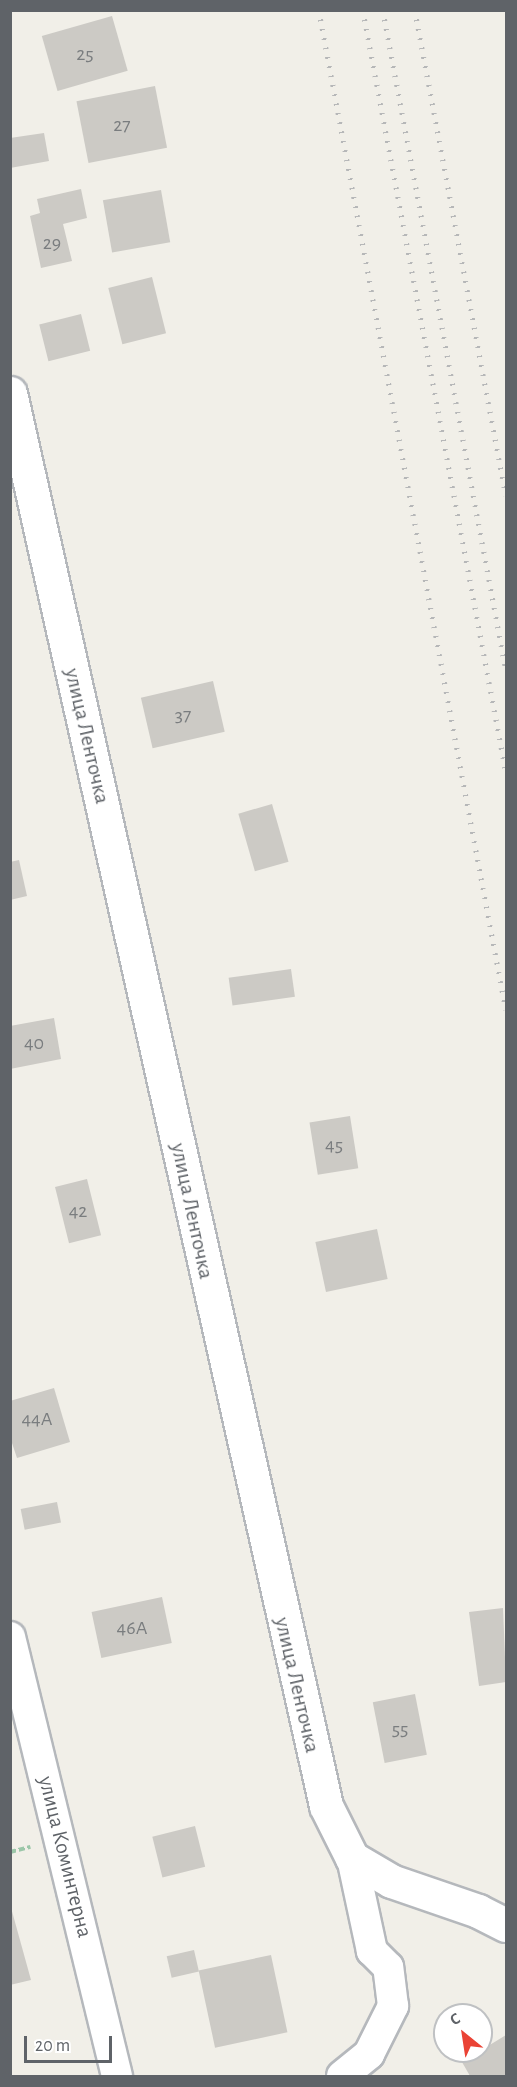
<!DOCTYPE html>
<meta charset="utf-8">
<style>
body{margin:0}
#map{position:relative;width:517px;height:2087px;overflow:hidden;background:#f1efe8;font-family:"Alegreya Sans",sans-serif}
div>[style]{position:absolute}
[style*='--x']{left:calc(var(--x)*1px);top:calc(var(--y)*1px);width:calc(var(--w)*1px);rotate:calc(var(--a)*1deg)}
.building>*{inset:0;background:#cccac5;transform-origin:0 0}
.path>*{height:4px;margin-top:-2px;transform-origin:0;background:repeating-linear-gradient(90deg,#9cc7a9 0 6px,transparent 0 9px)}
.roads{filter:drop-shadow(2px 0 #b5b8bc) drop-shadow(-2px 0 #b5b8bc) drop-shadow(0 2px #b5b8bc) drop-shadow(0 -2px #b5b8bc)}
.street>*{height:30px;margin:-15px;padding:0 15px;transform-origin:15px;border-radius:15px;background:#fff}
.secondary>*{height:33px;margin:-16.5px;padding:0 16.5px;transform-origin:16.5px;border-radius:16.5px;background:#fff}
.rail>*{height:4.5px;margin-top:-2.25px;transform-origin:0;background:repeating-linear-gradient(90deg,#b6b7b8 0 1.5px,transparent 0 9.5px)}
span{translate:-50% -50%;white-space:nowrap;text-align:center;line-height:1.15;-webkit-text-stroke:4.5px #fff;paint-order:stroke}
.number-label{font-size:20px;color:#7a7d7f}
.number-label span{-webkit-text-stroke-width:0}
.street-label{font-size:22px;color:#5f6368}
.frame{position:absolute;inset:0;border:12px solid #5f6368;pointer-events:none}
.north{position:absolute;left:433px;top:2003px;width:60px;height:60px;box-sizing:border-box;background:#fff;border:2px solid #bfc1c3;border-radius:50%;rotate:330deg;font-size:16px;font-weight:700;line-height:24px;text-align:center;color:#5f6368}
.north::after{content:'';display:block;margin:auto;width:21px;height:27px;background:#ea4335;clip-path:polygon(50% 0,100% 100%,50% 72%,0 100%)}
.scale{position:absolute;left:24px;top:2036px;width:88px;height:27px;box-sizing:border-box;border:3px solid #5f6368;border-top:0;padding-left:8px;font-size:18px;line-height:21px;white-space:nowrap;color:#5f6368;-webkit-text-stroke:4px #fff;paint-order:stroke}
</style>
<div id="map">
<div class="building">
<div style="left:112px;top:16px;width:57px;height:73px;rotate:74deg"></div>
<div style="left:155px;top:86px;width:63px;height:80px;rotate:79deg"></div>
<div style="clip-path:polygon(44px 133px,49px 161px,10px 168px,10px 138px)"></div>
<div style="clip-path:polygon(81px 189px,87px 218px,63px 224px,72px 261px,41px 268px,30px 216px,40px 213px,37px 199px)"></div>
<div style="left:161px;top:190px;width:53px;height:59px;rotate:80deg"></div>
<div style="left:152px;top:277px;width:58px;height:45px;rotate:76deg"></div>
<div style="left:81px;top:314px;width:38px;height:43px;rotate:76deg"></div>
<div style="left:213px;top:681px;width:52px;height:74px;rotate:77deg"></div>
<div style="left:272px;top:804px;width:60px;height:35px;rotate:74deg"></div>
<div style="clip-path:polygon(19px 860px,27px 896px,10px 900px,10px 862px)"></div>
<div style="left:291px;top:969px;width:28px;height:63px;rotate:82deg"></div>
<div style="clip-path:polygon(54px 1018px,61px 1059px,10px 1069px,10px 1026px)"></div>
<div style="left:350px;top:1116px;width:53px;height:41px;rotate:81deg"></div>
<div style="left:87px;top:1179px;width:58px;height:33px;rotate:76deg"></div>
<div style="left:377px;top:1229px;width:51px;height:63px;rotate:78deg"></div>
<div style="clip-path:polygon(54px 1388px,70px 1442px,17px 1458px,10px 1437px,10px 1401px)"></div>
<div style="left:57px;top:1502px;width:21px;height:37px;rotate:79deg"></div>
<div style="left:162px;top:1597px;width:47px;height:72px;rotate:78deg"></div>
<div style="clip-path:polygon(503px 1608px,506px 1682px,479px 1686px,469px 1612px)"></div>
<div style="left:415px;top:1694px;width:62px;height:43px;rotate:79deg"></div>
<div style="left:195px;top:1826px;width:42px;height:44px;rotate:76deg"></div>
<div style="clip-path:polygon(10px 1904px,31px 1980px,10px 1985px)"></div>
<div style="left:194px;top:1950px;width:22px;height:28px;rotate:77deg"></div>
<div style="left:271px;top:1955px;width:79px;height:74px;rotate:78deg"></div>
<div style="clip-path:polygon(506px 2035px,506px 2076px,470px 2076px,462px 2062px)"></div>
</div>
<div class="path">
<div style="--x:10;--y:1852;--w:21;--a:-14"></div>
</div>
<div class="roads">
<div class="street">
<div style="--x:10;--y:1637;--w:452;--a:76.3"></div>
<div style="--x:342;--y:2076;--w:35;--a:-39"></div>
<div style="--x:369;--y:2054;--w:54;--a:-63.4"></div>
<div style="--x:393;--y:2006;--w:39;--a:-97"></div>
<div style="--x:388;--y:1967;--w:23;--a:-135"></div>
<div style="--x:372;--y:1951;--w:95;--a:-102.1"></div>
</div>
<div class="secondary">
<div style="--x:10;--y:393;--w:1448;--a:77.39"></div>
<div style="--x:326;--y:1806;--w:58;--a:63.4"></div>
<div style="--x:352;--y:1858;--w:45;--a:30.5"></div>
<div style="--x:391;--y:1881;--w:92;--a:19"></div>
<div style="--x:478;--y:1911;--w:31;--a:27"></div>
</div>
</div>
<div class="rail">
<div style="--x:319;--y:10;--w:1017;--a:79.41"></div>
<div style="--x:363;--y:10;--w:775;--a:79.37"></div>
<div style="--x:383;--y:10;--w:671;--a:79.44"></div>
<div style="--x:415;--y:10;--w:494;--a:79.4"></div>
</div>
<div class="number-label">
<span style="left:85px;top:54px">25</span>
<span style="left:122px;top:125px">27</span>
<span style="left:52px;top:243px">29</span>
<span style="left:183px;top:715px">37</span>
<span style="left:34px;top:1043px">40</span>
<span style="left:334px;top:1145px">45</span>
<span style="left:78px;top:1211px">42</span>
<span style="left:37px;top:1419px">44А</span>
<span style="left:132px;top:1628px">46А</span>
<span style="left:400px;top:1729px">55</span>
</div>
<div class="street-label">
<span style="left:87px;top:736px;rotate:77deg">улица Ленточка</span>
<span style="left:192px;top:1211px;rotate:78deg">улица Ленточка</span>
<span style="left:297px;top:1685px;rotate:77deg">улица Ленточка</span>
<span style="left:65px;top:1857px;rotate:76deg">улица Коминтерна</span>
</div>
<div class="frame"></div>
<div class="north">С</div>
<div class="scale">20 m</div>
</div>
